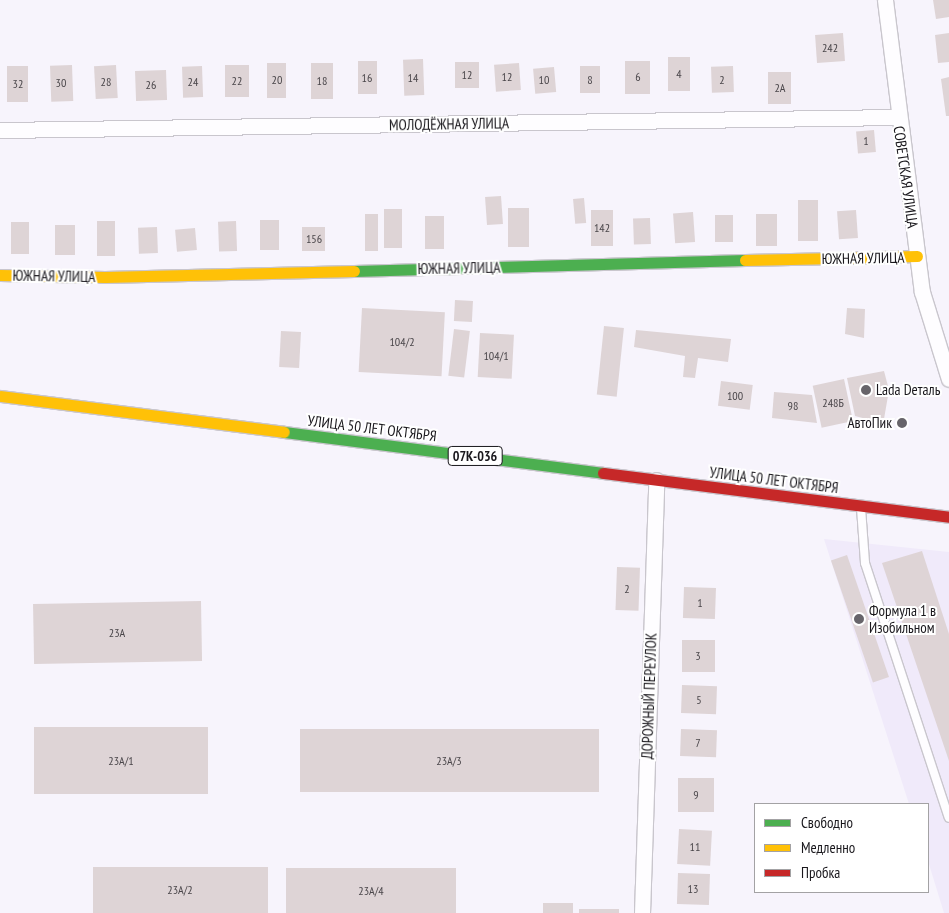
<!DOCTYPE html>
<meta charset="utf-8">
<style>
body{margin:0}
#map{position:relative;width:949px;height:913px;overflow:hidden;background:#f7f4fc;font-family:"PT Sans Narrow",sans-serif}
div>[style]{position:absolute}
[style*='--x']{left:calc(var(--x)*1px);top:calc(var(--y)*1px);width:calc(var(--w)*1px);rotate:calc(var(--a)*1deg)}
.built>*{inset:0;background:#f0eafa}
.building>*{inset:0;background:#ded4d6;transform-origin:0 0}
.roads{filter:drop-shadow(1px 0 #c9c6cd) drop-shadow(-1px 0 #c9c6cd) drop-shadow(0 1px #c9c6cd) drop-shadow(0 -1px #c9c6cd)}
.lane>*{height:8px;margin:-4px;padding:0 4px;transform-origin:4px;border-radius:4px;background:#fefdff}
.street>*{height:15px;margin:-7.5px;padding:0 7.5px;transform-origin:7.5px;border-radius:7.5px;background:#fefdff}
.fast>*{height:11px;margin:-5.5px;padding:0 5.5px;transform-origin:5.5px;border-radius:5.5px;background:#4caf50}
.slow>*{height:11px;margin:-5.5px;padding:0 5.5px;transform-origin:5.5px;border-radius:5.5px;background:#ffc107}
.jam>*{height:11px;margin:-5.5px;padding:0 5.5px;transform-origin:5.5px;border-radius:5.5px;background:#c62828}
.dots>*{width:14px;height:14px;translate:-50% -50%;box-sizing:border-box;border:2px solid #fff;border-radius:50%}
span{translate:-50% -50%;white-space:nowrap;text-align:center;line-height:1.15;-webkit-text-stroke:4px #fff;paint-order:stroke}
.number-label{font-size:12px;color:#4a464a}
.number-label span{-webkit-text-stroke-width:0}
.shield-label span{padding:1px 4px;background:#fff;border:1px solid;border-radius:4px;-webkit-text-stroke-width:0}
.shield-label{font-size:14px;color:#19171c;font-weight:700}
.street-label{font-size:15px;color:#19171c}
.poi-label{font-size:15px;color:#19171c}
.left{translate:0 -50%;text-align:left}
.right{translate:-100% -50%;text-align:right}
.legend{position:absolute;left:754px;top:803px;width:175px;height:90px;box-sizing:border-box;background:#fff;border:1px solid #a3a2a4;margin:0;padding:6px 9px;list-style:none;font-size:15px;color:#19171c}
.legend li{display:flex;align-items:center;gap:10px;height:25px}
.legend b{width:25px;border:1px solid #a3a2a4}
</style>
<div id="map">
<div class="built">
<div style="clip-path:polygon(824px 539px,949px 552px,949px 913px,944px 913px,928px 861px,928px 804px,909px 804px)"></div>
</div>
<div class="building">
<div style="clip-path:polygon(933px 0,949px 0,949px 17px,936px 19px)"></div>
<div style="left:843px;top:33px;width:28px;height:28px;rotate:86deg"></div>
<div style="clip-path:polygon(949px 33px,949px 62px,938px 63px,935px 35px)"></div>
<div style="left:690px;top:57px;width:34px;height:22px;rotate:90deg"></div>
<div style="left:423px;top:59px;width:36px;height:20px;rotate:88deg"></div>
<div style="left:358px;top:61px;width:19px;height:33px"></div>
<div style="left:625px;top:61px;width:25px;height:33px"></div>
<div style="left:455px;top:62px;width:24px;height:26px"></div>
<div style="left:267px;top:63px;width:19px;height:35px"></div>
<div style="left:311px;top:63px;width:22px;height:36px"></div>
<div style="left:519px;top:63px;width:27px;height:25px;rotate:86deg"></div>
<div style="left:72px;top:65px;width:36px;height:22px;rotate:88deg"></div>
<div style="left:116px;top:65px;width:33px;height:22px;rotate:87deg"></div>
<div style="left:249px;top:65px;width:32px;height:24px;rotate:90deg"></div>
<div style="left:7px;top:66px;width:21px;height:36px"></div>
<div style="left:202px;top:66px;width:31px;height:20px;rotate:88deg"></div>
<div style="left:600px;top:66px;width:27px;height:20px;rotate:90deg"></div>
<div style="left:733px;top:66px;width:26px;height:22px;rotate:88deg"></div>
<div style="left:554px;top:67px;width:25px;height:21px;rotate:85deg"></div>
<div style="left:166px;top:70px;width:30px;height:31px;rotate:88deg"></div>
<div style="left:768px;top:72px;width:23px;height:32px"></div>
<div style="clip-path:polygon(949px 77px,949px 116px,946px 116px,941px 79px)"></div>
<div style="left:874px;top:130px;width:22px;height:18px;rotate:85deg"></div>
<div style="left:501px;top:196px;width:28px;height:16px;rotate:86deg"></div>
<div style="left:584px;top:198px;width:25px;height:11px;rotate:85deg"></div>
<div style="left:798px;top:200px;width:20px;height:41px"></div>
<div style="left:508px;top:208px;width:21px;height:39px"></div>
<div style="left:384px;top:209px;width:18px;height:39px"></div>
<div style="left:591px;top:210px;width:22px;height:36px"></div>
<div style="left:856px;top:210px;width:28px;height:19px;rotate:86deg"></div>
<div style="left:693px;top:212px;width:30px;height:20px;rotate:86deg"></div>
<div style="left:365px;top:214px;width:13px;height:37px"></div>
<div style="left:756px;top:214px;width:21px;height:32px"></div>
<div style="left:715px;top:215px;width:18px;height:27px"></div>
<div style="left:425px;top:216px;width:19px;height:33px"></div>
<div style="left:650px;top:218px;width:26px;height:17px;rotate:88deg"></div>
<div style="left:260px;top:220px;width:19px;height:30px"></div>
<div style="left:97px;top:221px;width:18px;height:35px"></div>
<div style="left:236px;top:221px;width:30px;height:18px;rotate:88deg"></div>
<div style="left:11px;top:222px;width:18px;height:32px"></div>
<div style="left:55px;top:225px;width:20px;height:30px"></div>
<div style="left:157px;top:227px;width:26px;height:19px;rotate:88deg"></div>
<div style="left:302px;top:227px;width:23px;height:24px"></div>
<div style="left:195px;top:228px;width:22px;height:20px;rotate:85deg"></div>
<div style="left:455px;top:300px;width:18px;height:21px;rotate:3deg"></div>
<div style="left:362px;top:308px;width:83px;height:64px;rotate:3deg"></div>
<div style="clip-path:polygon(847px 308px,865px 309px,864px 338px,845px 334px)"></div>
<div style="left:604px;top:326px;width:20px;height:69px;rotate:6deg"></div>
<div style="left:454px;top:329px;width:16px;height:47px;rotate:7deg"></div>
<div style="clip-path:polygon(636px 330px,731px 339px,728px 362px,698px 358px,695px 378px,683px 377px,685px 356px,634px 347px)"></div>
<div style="left:281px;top:331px;width:20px;height:36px;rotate:3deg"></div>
<div style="left:480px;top:333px;width:34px;height:44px;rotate:3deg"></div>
<div style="clip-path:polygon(884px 371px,889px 390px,884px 419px,874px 421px,855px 416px,847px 378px)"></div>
<div style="left:844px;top:379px;width:43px;height:32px;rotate:78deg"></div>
<div style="left:721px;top:381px;width:32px;height:25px;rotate:7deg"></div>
<div style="clip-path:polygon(774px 392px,812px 395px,817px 423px,772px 418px)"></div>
<div style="clip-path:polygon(922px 551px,949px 634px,949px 761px,882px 563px)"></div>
<div style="left:847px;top:555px;width:129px;height:17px;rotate:71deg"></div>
<div style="left:617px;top:567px;width:23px;height:43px;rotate:2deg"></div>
<div style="left:684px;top:587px;width:32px;height:31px;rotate:2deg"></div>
<div style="left:201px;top:601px;width:60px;height:168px;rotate:89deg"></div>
<div style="left:682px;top:640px;width:33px;height:32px"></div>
<div style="left:682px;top:685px;width:35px;height:28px;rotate:2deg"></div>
<div style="left:208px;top:727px;width:67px;height:174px;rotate:90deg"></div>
<div style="left:300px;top:729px;width:299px;height:63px"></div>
<div style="left:681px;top:729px;width:36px;height:27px;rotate:2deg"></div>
<div style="left:678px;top:778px;width:36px;height:34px"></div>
<div style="left:679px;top:829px;width:33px;height:35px;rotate:3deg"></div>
<div style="left:93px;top:867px;width:175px;height:46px"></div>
<div style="left:286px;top:868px;width:170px;height:45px"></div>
<div style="left:678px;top:873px;width:32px;height:31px;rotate:2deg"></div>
<div style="left:543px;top:903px;width:30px;height:10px"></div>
<div style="left:579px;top:909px;width:40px;height:4px"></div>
</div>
<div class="roads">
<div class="lane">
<div style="--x:861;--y:508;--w:55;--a:85.8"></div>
<div style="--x:865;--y:563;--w:268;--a:71.8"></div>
</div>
<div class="street">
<div style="--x:885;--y:0;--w:294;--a:82.8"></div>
<div style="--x:922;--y:292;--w:91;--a:72.8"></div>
<div style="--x:0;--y:130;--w:898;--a:-0.83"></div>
<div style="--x:642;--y:913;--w:433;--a:-88.1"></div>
</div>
<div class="fast">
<div style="--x:354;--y:271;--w:391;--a:-1.6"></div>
<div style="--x:284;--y:432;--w:322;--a:7.3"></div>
</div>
<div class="slow">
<div style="--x:745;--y:260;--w:172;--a:-1.3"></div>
<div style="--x:0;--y:275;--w:105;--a:1.1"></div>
<div style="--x:105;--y:277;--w:249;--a:-1.4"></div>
<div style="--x:0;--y:396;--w:286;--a:7.2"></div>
</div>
<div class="jam">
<div style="--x:603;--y:473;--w:349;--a:7.2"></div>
</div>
</div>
<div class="dots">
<div style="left:866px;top:390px;background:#67646a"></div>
<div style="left:902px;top:423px;background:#67646a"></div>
<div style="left:859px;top:619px;background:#67646a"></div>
</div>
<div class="number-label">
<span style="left:830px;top:48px">242</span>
<span style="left:679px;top:74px">4</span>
<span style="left:467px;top:75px">12</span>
<span style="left:507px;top:77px">12</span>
<span style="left:638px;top:77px">6</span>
<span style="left:367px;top:78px">16</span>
<span style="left:413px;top:78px">14</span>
<span style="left:277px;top:80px">20</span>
<span style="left:544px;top:80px">10</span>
<span style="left:590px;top:80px">8</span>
<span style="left:722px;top:80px">2</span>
<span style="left:237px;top:81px">22</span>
<span style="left:322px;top:81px">18</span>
<span style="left:106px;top:82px">28</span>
<span style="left:193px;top:82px">24</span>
<span style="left:61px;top:83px">30</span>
<span style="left:18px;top:84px">32</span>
<span style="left:151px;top:85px">26</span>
<span style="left:780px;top:88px">2А</span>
<span style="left:866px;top:141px">1</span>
<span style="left:602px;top:228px">142</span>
<span style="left:314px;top:239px">156</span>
<span style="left:402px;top:342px">104/2</span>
<span style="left:496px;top:356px">104/1</span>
<span style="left:735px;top:396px">100</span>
<span style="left:833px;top:403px">248Б</span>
<span style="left:793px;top:406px">98</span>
<span style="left:627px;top:589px">2</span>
<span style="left:700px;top:603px">1</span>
<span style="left:117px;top:633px">23А</span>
<span style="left:698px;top:656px">3</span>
<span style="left:699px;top:700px">5</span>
<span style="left:698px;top:743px">7</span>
<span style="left:121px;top:761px">23А/1</span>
<span style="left:449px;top:761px">23А/3</span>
<span style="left:696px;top:795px">9</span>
<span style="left:695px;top:847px">11</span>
<span style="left:693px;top:889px">13</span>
<span style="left:180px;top:890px">23А/2</span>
<span style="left:371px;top:891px">23А/4</span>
</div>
<div class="shield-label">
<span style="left:475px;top:456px">07К-036</span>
</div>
<div class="street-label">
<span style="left:449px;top:124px;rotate:-1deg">МОЛОДЁЖНАЯ УЛИЦА</span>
<span style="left:906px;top:177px;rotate:82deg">СОВЕТСКАЯ УЛИЦА</span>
<span style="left:863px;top:258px;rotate:-1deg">ЮЖНАЯ УЛИЦА</span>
<span style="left:459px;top:268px;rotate:-1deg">ЮЖНАЯ УЛИЦА</span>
<span style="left:54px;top:276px;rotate:1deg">ЮЖНАЯ УЛИЦА</span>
<span style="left:372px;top:428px;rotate:7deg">УЛИЦА 50 ЛЕТ ОКТЯБРЯ</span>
<span style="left:774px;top:480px;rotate:7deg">УЛИЦА 50 ЛЕТ ОКТЯБРЯ</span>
<span style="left:649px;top:696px;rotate:-88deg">ДОРОЖНЫЙ ПЕРЕУЛОК</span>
</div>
<div class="poi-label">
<span class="left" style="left:876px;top:390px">Lada Dеталь</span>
<span class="right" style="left:892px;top:423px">АвтоПик</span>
<span class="left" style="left:869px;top:619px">Формула 1 в<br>Изобильном</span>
</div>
<ul class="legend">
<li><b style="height:6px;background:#4caf50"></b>Свободно</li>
<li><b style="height:6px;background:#ffc107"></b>Медленно</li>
<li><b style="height:6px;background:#c62828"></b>Пробка</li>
</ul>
</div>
